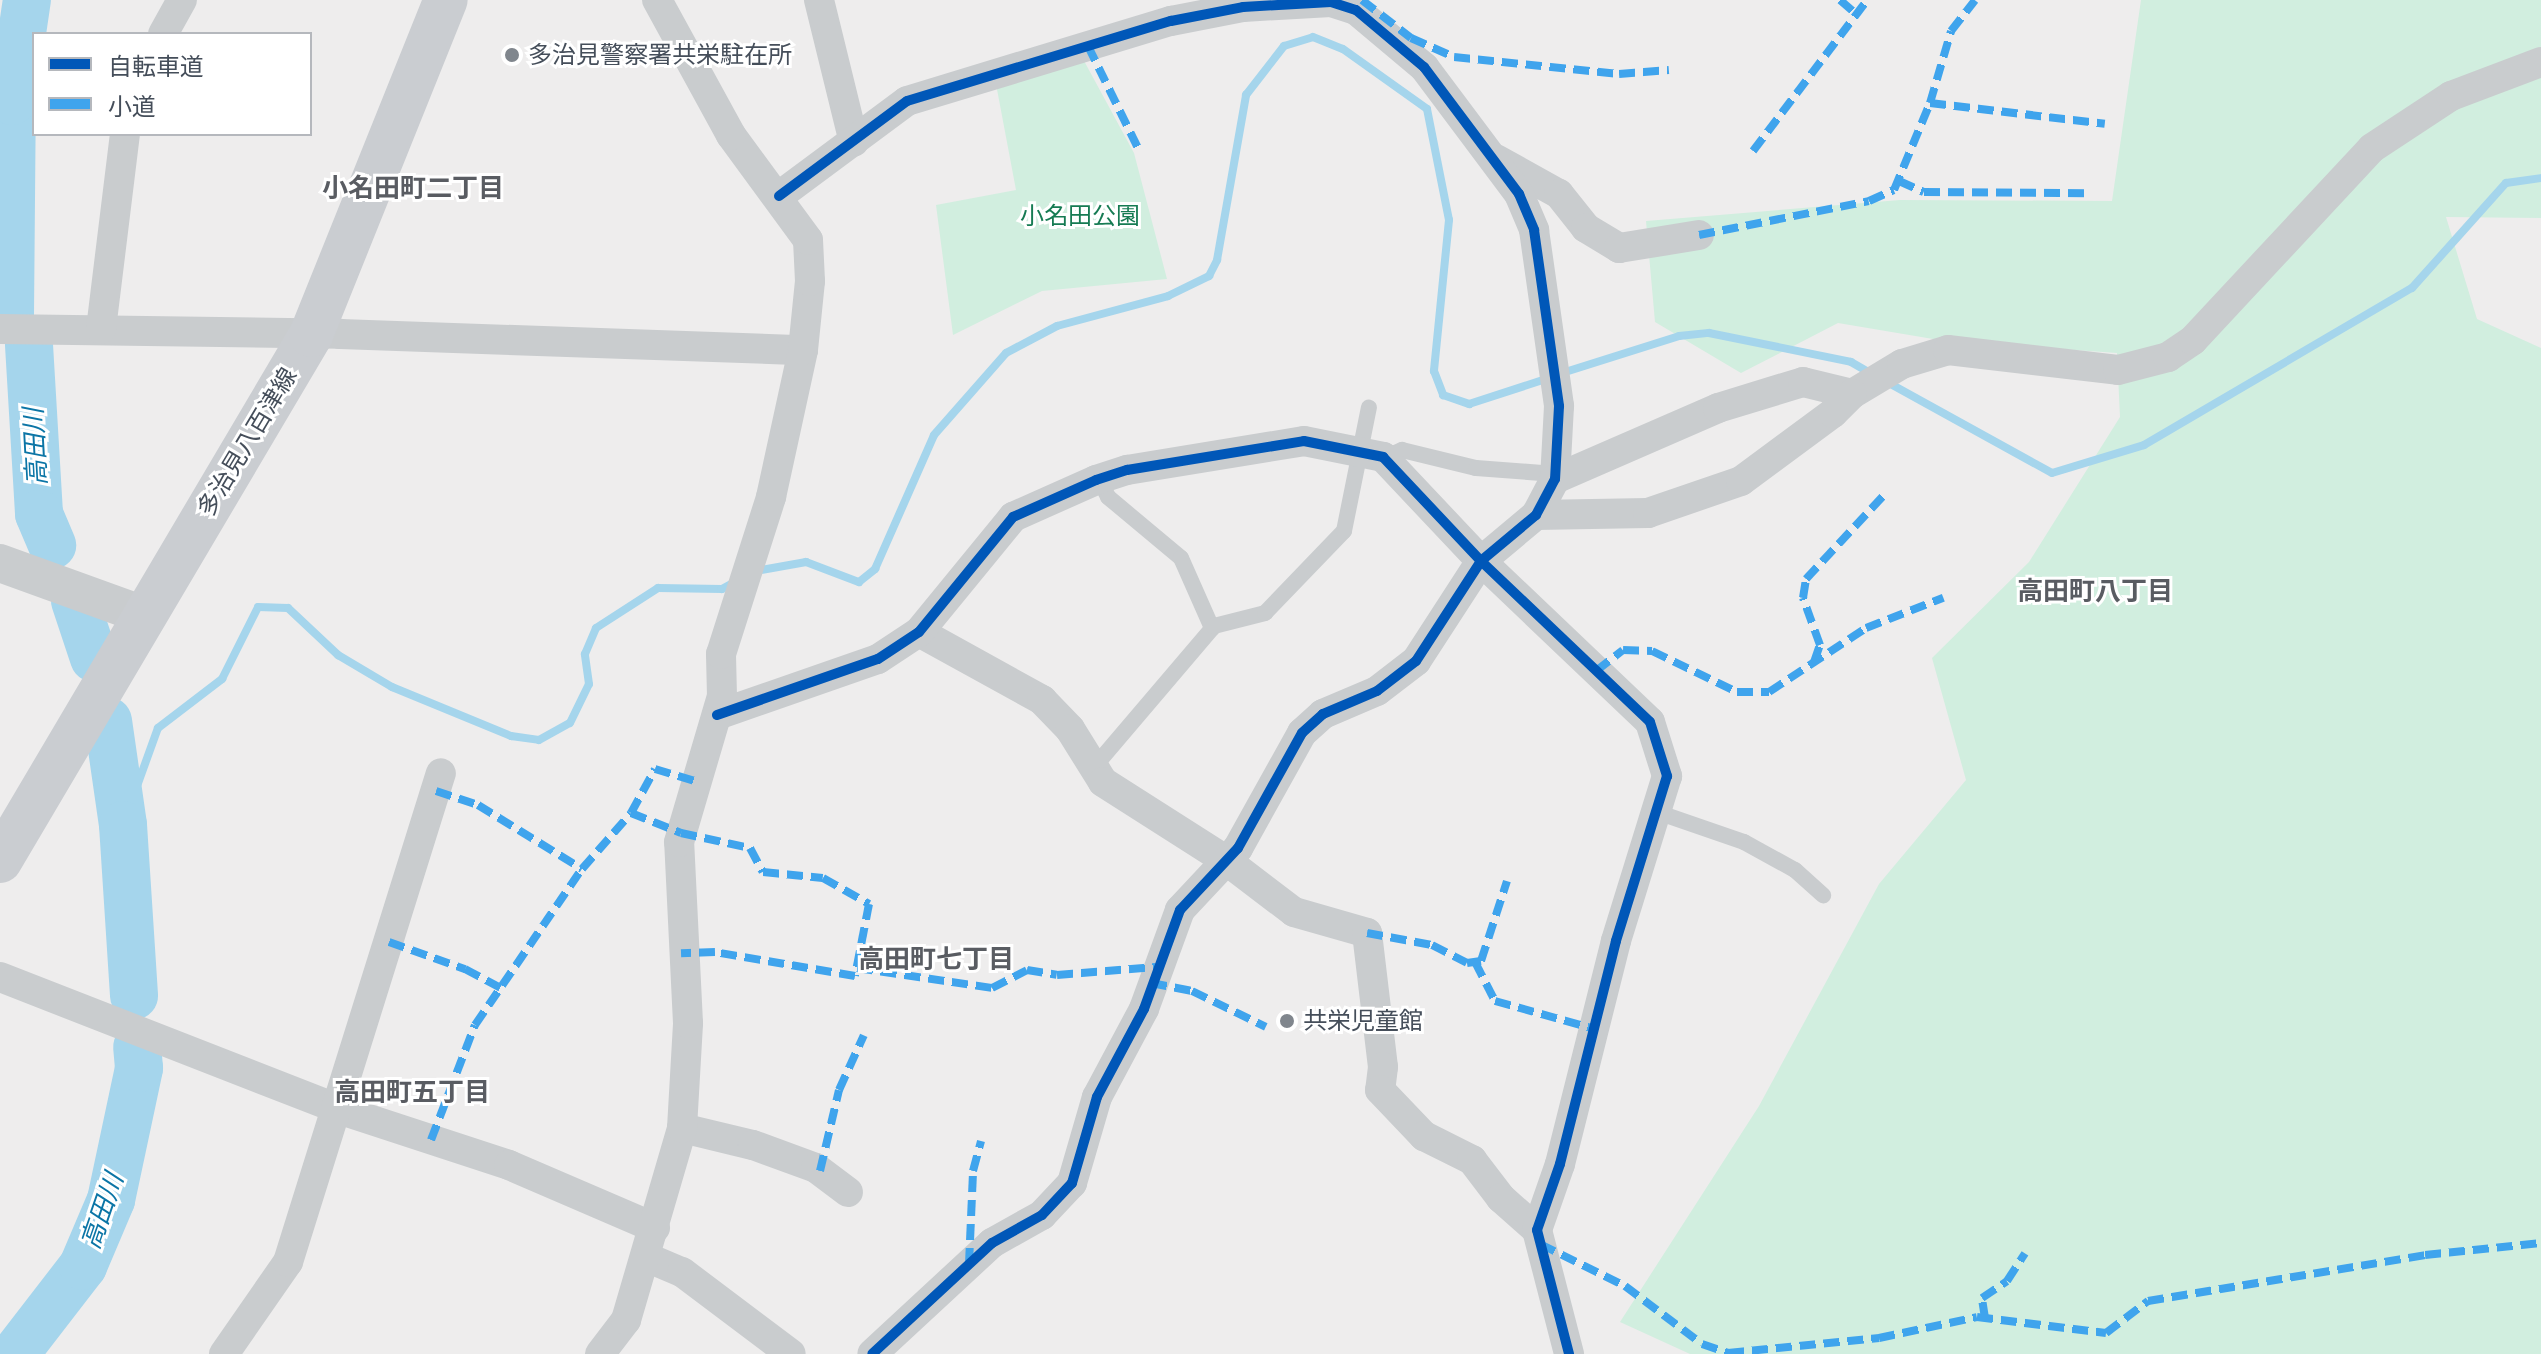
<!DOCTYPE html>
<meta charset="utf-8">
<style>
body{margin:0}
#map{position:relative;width:2541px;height:1354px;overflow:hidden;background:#eeeded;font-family:Mulish,"Noto Sans JP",sans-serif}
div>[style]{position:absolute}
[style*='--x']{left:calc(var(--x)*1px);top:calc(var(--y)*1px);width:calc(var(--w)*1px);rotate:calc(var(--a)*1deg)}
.green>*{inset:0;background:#d1eedf}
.stream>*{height:8px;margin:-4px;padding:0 4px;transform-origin:4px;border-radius:4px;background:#a5d5ec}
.river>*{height:48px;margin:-24px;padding:0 24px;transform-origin:24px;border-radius:24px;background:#a5d5ec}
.service>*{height:16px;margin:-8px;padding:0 8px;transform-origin:8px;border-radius:8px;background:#c9ccce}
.minor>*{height:30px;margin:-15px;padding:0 15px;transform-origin:15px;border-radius:15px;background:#c9ccce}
.tertiary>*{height:38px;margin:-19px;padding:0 19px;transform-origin:19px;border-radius:19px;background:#c9ccce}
.secondary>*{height:44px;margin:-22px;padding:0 22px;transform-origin:22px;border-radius:22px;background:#cacdd1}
.quiet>*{height:8px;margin-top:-4px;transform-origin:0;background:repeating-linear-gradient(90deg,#3fa4ed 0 16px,transparent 0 24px)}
.cycleway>*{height:10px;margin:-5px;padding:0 5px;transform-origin:5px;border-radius:5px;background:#0057b8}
.dots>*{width:22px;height:22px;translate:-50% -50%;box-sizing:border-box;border:4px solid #fff;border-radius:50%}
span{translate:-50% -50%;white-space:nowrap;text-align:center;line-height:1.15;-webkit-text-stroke:6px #fff;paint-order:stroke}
.poi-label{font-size:24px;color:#454e5a}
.left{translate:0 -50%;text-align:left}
.park-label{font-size:24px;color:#167b53}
.street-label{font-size:24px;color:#454e5a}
.neighbourhood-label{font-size:26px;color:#595c62;font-weight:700}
.water-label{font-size:26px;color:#0b75a6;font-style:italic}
.legend{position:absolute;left:32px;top:32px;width:280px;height:104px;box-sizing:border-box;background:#fff;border:2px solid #b5b8bd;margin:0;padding:10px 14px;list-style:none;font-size:24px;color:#454e5a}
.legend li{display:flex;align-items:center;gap:16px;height:40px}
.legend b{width:40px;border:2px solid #b5b8bd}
</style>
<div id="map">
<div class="green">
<div style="clip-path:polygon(2141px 0,2541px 0,2541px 218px,2446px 217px,2477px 319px,2541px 348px,2541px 1354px,1690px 1354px,1620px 1322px,1759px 1106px,1879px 884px,1966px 780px,1932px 658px,2029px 562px,2120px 417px,2117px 353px,1945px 341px,1838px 323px,1741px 373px,1655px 322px,1646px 221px,1900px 200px,2112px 201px)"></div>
<div style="clip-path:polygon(1083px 59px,1134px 153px,1167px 279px,1042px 291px,953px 335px,936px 205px,1016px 190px,996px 84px)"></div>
</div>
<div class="stream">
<div style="--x:1562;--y:373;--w:123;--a:-17.5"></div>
<div style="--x:1679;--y:336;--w:30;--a:-6"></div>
<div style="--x:1709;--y:333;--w:145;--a:11.5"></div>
<div style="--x:1851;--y:362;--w:24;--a:30"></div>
<div style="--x:1887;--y:382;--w:188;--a:28.9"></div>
<div style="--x:2052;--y:473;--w:96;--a:-16.9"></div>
<div style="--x:2144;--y:445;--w:311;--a:-30.4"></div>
<div style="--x:2412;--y:288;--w:141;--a:-48.2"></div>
<div style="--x:2506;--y:183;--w:35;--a:-8"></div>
<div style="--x:756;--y:571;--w:51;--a:-10.2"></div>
<div style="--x:806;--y:562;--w:57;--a:20.7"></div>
<div style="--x:859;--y:582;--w:21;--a:-39"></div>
<div style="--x:875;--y:569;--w:146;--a:-66.2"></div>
<div style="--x:934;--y:435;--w:109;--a:-48.7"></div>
<div style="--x:1006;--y:353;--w:58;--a:-27.9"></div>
<div style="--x:1057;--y:326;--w:115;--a:-15.1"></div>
<div style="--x:1168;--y:296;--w:46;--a:-26"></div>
<div style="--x:1209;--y:276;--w:18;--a:-63"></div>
<div style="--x:1217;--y:260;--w:168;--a:-80"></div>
<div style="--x:1246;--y:95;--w:62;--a:-52.2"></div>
<div style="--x:1284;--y:46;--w:30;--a:-17"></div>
<div style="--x:1313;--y:37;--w:32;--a:22"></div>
<div style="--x:1343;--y:49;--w:103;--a:35.5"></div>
<div style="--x:1427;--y:109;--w:113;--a:78.8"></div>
<div style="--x:1449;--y:220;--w:152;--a:95.7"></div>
<div style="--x:1434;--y:371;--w:26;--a:69"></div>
<div style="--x:1443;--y:395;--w:28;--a:19"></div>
<div style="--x:1469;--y:404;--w:84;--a:-18"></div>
<div style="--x:123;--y:825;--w:103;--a:-70.2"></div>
<div style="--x:158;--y:728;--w:81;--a:-37.4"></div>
<div style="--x:222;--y:679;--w:80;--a:-63.4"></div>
<div style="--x:258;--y:607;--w:30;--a:2"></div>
<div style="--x:288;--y:608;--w:69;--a:43.2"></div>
<div style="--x:338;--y:655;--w:63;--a:30.7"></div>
<div style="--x:392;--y:687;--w:129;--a:22.4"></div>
<div style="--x:511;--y:736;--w:28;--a:8"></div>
<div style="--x:539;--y:740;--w:35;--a:-29"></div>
<div style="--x:570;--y:723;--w:43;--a:-64"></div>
<div style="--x:589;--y:684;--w:30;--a:-98"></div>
<div style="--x:585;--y:654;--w:28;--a:-67"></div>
<div style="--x:596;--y:628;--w:74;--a:-32.8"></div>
<div style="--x:658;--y:588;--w:64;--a:0.9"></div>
<div style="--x:722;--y:589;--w:13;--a:-29"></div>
</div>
<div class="river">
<div style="--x:10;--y:314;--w:213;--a:-89.5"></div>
<div style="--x:12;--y:101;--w:102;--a:-81.6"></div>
<div style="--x:29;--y:345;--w:169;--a:86.6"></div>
<div style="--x:39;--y:514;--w:34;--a:67"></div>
<div style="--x:75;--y:601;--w:60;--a:71.6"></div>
<div style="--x:108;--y:721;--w:105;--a:81.8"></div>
<div style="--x:123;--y:825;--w:171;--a:86.3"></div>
<div style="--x:15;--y:1354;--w:111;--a:-52.3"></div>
<div style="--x:83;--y:1266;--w:72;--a:-67"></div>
<div style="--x:111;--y:1200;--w:135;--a:-78"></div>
<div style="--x:139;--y:1068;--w:21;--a:-95"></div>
</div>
<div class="service">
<div style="--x:1384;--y:458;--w:20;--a:-24"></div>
<div style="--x:1402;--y:450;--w:76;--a:13.7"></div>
<div style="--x:1476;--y:468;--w:79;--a:4.3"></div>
<div style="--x:1099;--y:479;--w:20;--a:63"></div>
<div style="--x:1108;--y:497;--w:95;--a:39.9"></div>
<div style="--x:1181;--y:558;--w:77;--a:66.1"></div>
<div style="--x:1095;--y:766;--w:184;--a:-49.6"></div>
<div style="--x:1214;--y:626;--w:53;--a:-14.3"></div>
<div style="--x:1265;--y:613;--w:114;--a:-46.1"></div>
<div style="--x:1344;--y:531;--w:126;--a:-78.6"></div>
<div style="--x:1657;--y:812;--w:92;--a:19"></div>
<div style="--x:1744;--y:842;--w:58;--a:28.8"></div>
<div style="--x:1795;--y:870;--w:38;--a:42"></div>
</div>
<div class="minor">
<div style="--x:819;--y:0;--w:146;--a:76.2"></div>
<div style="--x:163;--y:34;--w:39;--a:-61"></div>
<div style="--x:1496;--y:159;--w:72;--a:29.1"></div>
<div style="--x:1559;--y:194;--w:43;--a:51.5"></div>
<div style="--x:1586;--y:228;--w:39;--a:31"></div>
<div style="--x:1619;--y:248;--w:81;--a:-9.2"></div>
<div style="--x:779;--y:196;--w:159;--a:-36.6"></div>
<div style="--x:907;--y:101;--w:276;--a:-16.9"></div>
<div style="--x:1171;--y:21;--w:73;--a:-11"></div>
<div style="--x:1243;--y:7;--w:88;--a:-3.3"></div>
<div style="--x:1331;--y:2;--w:26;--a:18"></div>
<div style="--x:1356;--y:10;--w:89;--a:40"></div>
<div style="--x:1424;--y:67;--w:159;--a:53.2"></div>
<div style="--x:1519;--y:194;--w:39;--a:67"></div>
<div style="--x:1534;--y:230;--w:178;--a:81.9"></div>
<div style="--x:1559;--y:406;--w:73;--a:93.1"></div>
<div style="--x:1555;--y:479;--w:41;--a:117.8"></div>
<div style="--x:1536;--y:515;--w:72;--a:140.1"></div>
<div style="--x:1481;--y:561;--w:119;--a:123"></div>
<div style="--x:1416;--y:661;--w:49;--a:142.4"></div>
<div style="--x:1377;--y:691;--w:59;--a:156.9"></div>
<div style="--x:1323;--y:714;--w:28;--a:138"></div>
<div style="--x:1302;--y:733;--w:132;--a:119.1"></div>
<div style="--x:1238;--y:848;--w:85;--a:133.1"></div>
<div style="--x:1180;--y:910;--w:105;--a:110"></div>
<div style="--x:1144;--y:1009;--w:100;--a:118.1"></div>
<div style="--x:1097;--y:1097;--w:90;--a:106.2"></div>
<div style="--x:1072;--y:1183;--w:44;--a:133.2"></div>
<div style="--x:1042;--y:1215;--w:57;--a:150.8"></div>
<div style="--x:992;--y:1243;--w:163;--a:137.2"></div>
<div style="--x:0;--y:329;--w:340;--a:0.8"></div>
<div style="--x:340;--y:334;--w:463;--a:2"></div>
<div style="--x:101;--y:329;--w:196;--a:-83"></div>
<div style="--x:1555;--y:479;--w:178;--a:-23.5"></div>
<div style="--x:1718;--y:408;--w:89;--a:-17"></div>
<div style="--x:1803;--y:382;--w:50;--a:13.8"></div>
<div style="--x:1852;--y:394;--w:58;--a:-31"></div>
<div style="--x:1902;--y:364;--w:48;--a:-16.9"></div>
<div style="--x:1948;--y:350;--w:171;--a:6.7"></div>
<div style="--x:2118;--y:370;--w:52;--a:-14.6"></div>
<div style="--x:2168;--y:357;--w:30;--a:-34"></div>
<div style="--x:2193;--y:340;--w:262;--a:-47"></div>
<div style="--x:2372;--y:148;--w:95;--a:-33.4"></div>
<div style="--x:2451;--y:96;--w:96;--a:-20.7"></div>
<div style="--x:1536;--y:515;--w:112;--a:-1"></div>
<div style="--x:1648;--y:513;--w:98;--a:-19"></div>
<div style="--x:1741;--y:481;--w:114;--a:-36.5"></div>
<div style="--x:1833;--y:413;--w:27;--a:-45"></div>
<div style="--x:919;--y:632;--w:141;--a:28.9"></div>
<div style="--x:1042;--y:700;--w:40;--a:46"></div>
<div style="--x:1070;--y:729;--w:62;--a:58.1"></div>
<div style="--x:1103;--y:782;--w:147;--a:32.5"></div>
<div style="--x:1227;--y:861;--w:84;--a:37.3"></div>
<div style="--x:1294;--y:912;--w:76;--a:16"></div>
<div style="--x:1367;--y:933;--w:135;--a:83.2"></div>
<div style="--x:1383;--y:1067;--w:23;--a:97"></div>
<div style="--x:1380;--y:1090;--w:64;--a:46.3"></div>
<div style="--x:1424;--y:1136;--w:54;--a:26.6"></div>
<div style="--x:1472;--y:1160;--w:48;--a:52.7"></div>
<div style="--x:1501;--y:1198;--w:48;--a:41.6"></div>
<div style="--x:717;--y:715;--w:170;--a:-19.2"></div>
<div style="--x:878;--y:659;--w:49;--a:-33.4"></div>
<div style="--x:919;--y:632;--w:149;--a:-50.7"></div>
<div style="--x:1013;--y:517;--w:91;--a:-24"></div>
<div style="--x:1096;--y:480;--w:33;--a:-18"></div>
<div style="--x:1127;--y:470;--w:179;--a:-9.3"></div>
<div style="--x:1304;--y:441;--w:81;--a:11.4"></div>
<div style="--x:1383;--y:457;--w:143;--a:46.7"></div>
<div style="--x:1481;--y:561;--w:233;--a:43.6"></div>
<div style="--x:1650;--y:722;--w:57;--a:72.5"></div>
<div style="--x:1667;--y:776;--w:173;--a:107.2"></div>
<div style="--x:1616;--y:941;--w:230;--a:104.1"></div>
<div style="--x:1560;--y:1164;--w:70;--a:109.2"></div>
<div style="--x:1537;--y:1230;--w:128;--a:75.5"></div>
<div style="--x:0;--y:977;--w:363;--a:21.3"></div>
<div style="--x:338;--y:1109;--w:180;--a:18.1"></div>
<div style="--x:509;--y:1165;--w:159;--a:23.3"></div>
<div style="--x:682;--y:1128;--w:73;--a:13.5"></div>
<div style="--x:753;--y:1145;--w:67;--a:20.1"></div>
<div style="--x:816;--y:1168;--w:40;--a:37"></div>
<div style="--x:646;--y:1257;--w:39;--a:23"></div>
<div style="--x:682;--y:1272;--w:136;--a:37"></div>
<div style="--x:224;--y:1354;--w:112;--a:-55.2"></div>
<div style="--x:288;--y:1262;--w:512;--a:-72.63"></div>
<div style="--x:600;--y:1354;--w:43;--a:-52.6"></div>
<div style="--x:626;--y:1320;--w:200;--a:-73.7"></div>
<div style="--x:682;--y:1128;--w:105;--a:-86.7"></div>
<div style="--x:688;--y:1023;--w:181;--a:-92.8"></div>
<div style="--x:679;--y:842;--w:152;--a:-73.6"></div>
<div style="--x:722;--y:696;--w:42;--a:-91.4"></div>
<div style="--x:721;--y:654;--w:165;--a:-72.3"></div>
<div style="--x:771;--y:497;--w:150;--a:-77.7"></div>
<div style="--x:803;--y:350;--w:69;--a:-84.2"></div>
<div style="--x:810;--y:281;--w:41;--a:-92.8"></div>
<div style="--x:808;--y:240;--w:130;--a:-126.3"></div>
<div style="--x:731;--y:135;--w:154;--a:-118.7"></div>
</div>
<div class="tertiary">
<div style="--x:0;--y:563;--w:153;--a:19.9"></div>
</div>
<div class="secondary">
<div style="--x:0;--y:861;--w:611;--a:-59.41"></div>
<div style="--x:311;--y:335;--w:361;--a:-68.1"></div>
</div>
<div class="quiet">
<div style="--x:1362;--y:0;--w:62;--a:37.8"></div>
<div style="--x:1411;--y:38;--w:47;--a:23.8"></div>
<div style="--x:1454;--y:57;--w:166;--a:5.9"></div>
<div style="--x:1619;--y:74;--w:50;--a:-4.6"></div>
<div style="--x:1840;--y:0;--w:21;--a:41"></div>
<div style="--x:1088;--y:46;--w:114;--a:63.9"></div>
<div style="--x:1930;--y:103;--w:176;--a:6.8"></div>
<div style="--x:1753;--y:151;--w:189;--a:-52.9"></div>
<div style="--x:1899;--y:181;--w:27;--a:24"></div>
<div style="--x:1924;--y:192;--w:163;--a:0.4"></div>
<div style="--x:1699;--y:235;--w:173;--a:-11.3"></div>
<div style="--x:1869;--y:201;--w:27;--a:-24"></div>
<div style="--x:1894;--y:190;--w:94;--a:-67.5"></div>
<div style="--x:1930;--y:103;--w:75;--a:-73.7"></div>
<div style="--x:1951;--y:31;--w:39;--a:-52"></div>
<div style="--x:1814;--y:662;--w:18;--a:-71"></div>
<div style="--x:1820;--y:645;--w:50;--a:-109.9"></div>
<div style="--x:1803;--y:598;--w:19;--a:-81"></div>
<div style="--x:1806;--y:579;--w:117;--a:-47.1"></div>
<div style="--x:1596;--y:671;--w:34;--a:-38"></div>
<div style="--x:1623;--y:650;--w:29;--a:2"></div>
<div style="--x:1652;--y:651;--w:94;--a:25.8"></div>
<div style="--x:1737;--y:692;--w:32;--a:0"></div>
<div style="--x:1769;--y:692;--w:116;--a:-33.4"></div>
<div style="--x:1866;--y:628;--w:83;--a:-21.3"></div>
<div style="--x:436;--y:791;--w:44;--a:18.4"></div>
<div style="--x:478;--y:805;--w:122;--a:31.6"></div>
<div style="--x:582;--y:869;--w:74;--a:-48.8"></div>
<div style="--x:631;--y:813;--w:50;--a:-61.4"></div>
<div style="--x:655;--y:769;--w:42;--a:16.7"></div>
<div style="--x:631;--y:813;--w:54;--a:21.8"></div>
<div style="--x:681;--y:833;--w:71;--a:12.3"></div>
<div style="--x:750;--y:848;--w:27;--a:62"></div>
<div style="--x:763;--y:872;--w:60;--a:5.7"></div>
<div style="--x:823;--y:878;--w:53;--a:29.5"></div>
<div style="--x:869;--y:904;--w:73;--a:101"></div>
<div style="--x:855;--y:976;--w:142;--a:-170.3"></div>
<div style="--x:715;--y:952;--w:34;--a:178"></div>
<div style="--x:1367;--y:933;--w:66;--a:10.5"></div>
<div style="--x:1432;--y:945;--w:39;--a:27"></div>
<div style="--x:1467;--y:963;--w:14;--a:-8"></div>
<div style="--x:1481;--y:961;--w:84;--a:-72"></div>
<div style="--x:389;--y:942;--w:81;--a:19.6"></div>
<div style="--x:465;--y:969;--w:40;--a:28"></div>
<div style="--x:1475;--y:962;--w:44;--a:62.9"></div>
<div style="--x:1495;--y:1001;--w:107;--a:15.7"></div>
<div style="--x:857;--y:968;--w:136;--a:8.4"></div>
<div style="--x:992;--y:988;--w:39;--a:-27"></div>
<div style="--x:1027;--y:970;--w:30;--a:9"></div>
<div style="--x:1057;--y:975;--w:99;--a:-4.6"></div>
<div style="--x:1151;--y:983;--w:42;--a:11"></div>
<div style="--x:1192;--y:991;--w:82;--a:25.9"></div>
<div style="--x:431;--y:1140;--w:123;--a:-69.1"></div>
<div style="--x:475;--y:1025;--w:189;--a:-55.6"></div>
<div style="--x:820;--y:1171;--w:83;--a:-76.8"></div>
<div style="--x:839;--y:1090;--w:60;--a:-65.6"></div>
<div style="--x:1540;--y:1244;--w:95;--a:26.3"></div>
<div style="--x:1625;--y:1286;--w:96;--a:37"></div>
<div style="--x:1702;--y:1344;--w:28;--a:19"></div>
<div style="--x:1728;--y:1353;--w:152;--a:-5.7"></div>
<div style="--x:1879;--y:1338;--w:100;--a:-12.1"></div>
<div style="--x:1977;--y:1317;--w:130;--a:7.1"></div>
<div style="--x:2106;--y:1333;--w:53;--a:-37.3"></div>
<div style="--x:2148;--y:1301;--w:281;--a:-9.4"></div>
<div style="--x:2425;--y:1255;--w:117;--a:-5.9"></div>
<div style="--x:969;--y:1264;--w:93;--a:-87.5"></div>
<div style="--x:973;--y:1171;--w:31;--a:-75"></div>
<div style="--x:1985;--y:1318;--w:20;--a:-99"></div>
<div style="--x:1982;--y:1298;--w:30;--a:-34"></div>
<div style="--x:2007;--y:1281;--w:33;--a:-57"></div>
</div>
<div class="cycleway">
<div style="--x:779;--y:196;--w:159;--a:-36.6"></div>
<div style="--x:907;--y:101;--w:276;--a:-16.9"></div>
<div style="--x:1171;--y:21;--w:73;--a:-11"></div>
<div style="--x:1243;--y:7;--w:88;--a:-3.3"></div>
<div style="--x:1331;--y:2;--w:26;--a:18"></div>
<div style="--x:1356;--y:10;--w:89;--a:40"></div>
<div style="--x:1424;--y:67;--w:159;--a:53.2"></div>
<div style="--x:1519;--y:194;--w:39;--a:67"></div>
<div style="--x:1534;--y:230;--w:178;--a:81.9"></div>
<div style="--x:1559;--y:406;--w:73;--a:93.1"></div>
<div style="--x:1555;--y:479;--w:41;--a:117.8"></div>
<div style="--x:1536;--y:515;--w:72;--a:140.1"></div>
<div style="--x:1481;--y:561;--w:119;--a:123"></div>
<div style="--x:1416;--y:661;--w:49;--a:142.4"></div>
<div style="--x:1377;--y:691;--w:59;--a:156.9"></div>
<div style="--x:1323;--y:714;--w:28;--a:138"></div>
<div style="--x:1302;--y:733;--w:132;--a:119.1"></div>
<div style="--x:1238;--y:848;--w:85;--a:133.1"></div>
<div style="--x:1180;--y:910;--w:105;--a:110"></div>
<div style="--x:1144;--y:1009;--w:100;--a:118.1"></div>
<div style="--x:1097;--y:1097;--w:90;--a:106.2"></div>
<div style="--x:1072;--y:1183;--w:44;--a:133.2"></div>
<div style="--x:1042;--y:1215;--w:57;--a:150.8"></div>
<div style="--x:992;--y:1243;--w:163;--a:137.2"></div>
<div style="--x:717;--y:715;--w:170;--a:-19.2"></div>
<div style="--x:878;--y:659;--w:49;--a:-33.4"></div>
<div style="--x:919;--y:632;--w:149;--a:-50.7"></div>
<div style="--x:1013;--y:517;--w:91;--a:-24"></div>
<div style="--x:1096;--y:480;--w:33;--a:-18"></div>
<div style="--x:1127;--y:470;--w:179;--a:-9.3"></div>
<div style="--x:1304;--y:441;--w:81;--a:11.4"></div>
<div style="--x:1383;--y:457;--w:143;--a:46.7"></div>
<div style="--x:1481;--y:561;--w:233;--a:43.6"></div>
<div style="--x:1650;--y:722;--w:57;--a:72.5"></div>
<div style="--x:1667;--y:776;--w:173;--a:107.2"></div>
<div style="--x:1616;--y:941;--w:230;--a:104.1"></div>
<div style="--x:1560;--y:1164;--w:70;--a:109.2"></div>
<div style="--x:1537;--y:1230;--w:128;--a:75.5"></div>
</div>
<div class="dots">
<div style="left:512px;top:55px;background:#80868d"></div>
<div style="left:1287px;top:1021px;background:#80868d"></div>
</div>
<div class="poi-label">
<span class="left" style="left:528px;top:55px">多治見警察署共栄駐在所</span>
<span class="left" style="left:1303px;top:1021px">共栄児童館</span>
</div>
<div class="park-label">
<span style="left:1080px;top:216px">小名田公園</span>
</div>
<div class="street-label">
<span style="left:247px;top:442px;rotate:-59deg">多治見八百津線</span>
</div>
<div class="neighbourhood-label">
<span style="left:413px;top:188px">小名田町二丁目</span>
<span style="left:2095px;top:591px">高田町八丁目</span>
<span style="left:936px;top:959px">高田町七丁目</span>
<span style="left:412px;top:1092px">高田町五丁目</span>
</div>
<div class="water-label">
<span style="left:35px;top:447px;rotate:-93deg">高田川</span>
<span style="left:102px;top:1211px;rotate:-71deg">高田川</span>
</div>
<ul class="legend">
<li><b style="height:10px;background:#0057b8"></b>自転車道</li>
<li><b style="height:10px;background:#3fa4ed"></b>小道</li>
</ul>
</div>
